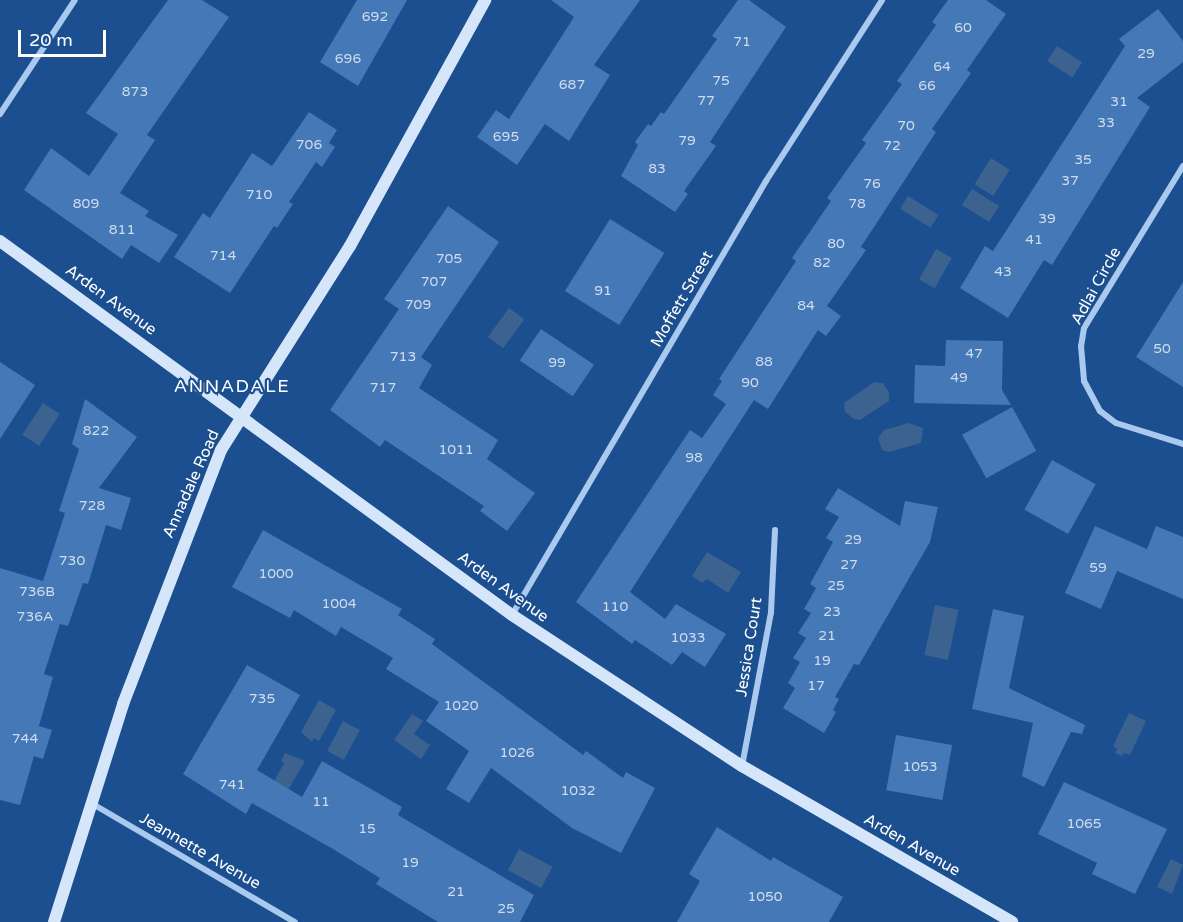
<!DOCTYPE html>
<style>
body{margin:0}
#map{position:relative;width:1183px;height:922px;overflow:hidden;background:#1b4f8f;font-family:"Varela Round",sans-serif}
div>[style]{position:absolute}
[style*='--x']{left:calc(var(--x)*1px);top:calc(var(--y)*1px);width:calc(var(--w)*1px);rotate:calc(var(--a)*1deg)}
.water>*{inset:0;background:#3c6290;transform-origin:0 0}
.building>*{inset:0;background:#4478b7;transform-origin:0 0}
.street>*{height:6px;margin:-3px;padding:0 3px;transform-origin:3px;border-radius:3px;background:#a9c9ee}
.secondary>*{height:12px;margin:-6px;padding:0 6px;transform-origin:6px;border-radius:6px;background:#d6e6fa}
span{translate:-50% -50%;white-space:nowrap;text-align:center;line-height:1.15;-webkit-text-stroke:4.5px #1b4f8f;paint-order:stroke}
.number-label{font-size:14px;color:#d0dded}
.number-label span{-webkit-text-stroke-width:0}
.street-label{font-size:16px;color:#fff}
.neighbourhood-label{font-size:18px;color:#fff;letter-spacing:1.5px}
.scale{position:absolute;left:18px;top:30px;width:88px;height:27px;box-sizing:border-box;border:3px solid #fff;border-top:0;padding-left:8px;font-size:18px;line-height:21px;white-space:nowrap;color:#fff;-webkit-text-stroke:4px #1b4f8f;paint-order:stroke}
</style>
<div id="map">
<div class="water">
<div style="left:1057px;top:46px;width:30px;height:18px;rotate:33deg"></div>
<div style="left:991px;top:158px;width:22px;height:31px;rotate:32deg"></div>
<div style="left:972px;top:189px;width:32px;height:19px;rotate:32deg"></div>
<div style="left:908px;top:196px;width:36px;height:15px;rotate:32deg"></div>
<div style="left:936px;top:249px;width:18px;height:35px;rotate:29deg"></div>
<div style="left:509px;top:308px;width:19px;height:36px;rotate:36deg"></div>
<div style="clip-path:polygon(874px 382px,883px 383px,889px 393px,889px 401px,860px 420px,854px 419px,845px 412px,844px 403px)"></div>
<div style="left:43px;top:403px;width:20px;height:38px;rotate:33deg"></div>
<div style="clip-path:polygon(909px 423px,923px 428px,921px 443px,889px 452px,882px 450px,878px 438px,884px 430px)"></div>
<div style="clip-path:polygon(707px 552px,741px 572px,728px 593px,707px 579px,702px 583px,692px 576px)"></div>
<div style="left:935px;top:605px;width:24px;height:51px;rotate:12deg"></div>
<div style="clip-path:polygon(319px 700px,336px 710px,319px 741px,314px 738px,312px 742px,301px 732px)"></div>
<div style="clip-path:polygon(1129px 713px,1146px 721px,1130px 755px,1124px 753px,1122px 756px,1115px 753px,1117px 749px,1113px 746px)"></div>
<div style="clip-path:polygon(412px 714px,423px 721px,414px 734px,430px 745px,421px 759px,394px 740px)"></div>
<div style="left:343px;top:721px;width:19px;height:34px;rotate:28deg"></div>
<div style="clip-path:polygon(285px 753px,305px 761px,287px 792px,273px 783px,284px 763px,281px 761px)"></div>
<div style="left:519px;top:849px;width:38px;height:24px;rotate:28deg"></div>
<div style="clip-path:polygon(1171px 859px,1183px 865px,1172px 894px,1157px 887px)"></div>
</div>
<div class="building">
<div style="clip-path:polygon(168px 0,202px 0,229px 17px,147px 135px,155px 140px,120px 193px,149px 211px,145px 216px,178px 235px,159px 263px,131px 245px,122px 259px,24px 190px,51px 148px,89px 176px,118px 134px,86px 113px)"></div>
<div style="clip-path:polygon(357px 0,407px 0,358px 86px,320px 62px)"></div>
<div style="clip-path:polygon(551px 0,640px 0,594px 65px,610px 75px,569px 141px,545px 124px,517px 165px,477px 137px,496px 110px,509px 119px,574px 17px)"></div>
<div style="clip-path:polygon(738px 0,749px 0,786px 27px,710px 142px,716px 146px,684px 191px,688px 194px,675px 212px,621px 176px,638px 145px,635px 142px,648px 124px,651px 126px,661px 112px,664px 114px,717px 39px,712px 36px)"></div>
<div style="clip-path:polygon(948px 0,986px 0,1006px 14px,967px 70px,971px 73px,932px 129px,936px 132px,861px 247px,866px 250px,827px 306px,841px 316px,826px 336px,818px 330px,768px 409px,754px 400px,630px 592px,665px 619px,676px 604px,726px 634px,705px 667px,682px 652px,672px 665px,635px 640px,632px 644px,576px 602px,690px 430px,702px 438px,726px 404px,713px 395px,722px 381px,719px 379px,796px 261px,792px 258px,831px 201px,827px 198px,866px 143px,862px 140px,902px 84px,897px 81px,936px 25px,932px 22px)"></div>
<div style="clip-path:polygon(1158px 9px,1183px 41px,1183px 62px,1137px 98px,1150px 107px,1052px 265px,1044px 260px,1008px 318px,960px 288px,985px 246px,993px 251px,1125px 46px,1119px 39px)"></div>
<div style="clip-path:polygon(309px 112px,337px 130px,329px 143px,335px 147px,322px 167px,316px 162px,289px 202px,293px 204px,277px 228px,274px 226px,230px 293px,174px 257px,203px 213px,210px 218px,252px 153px,272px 166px)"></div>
<div style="clip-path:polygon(448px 206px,499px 242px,421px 357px,432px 365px,419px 388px,498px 440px,487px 459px,535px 493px,507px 531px,480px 511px,484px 506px,385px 440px,380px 447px,330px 410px,399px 309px,384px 299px)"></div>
<div style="left:610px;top:219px;width:64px;height:85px;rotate:32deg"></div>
<div style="clip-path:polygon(1183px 282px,1183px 387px,1136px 357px)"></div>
<div style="left:541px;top:329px;width:64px;height:38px;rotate:34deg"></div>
<div style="clip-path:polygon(946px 340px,1003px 341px,1002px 390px,1011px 405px,914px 403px,915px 365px,945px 366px)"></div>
<div style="clip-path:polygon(0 362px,35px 385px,0 439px)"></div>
<div style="clip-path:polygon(85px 399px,137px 437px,99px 488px,131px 498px,121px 530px,106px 525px,88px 584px,83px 583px,68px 626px,60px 624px,44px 674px,53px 677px,39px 726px,52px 730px,43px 759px,34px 756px,20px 805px,0 800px,0 568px,43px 581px,65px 513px,59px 511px,79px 449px,72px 444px)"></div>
<div style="left:1012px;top:407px;width:50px;height:57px;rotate:61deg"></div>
<div style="left:1052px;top:460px;width:50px;height:57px;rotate:29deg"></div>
<div style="clip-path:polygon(838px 488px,900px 526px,905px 501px,938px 507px,930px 542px,859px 665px,854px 664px,835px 697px,839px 699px,833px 710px,836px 712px,824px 733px,783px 708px,795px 688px,788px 683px,800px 662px,793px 658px,806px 638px,798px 633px,811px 613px,804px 609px,816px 588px,810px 584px,833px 542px,826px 538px,839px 517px,825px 509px)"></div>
<div style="clip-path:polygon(1095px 526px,1147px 549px,1156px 526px,1183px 537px,1183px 599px,1117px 571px,1101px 609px,1065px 593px)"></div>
<div style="clip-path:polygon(263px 530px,402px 609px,398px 615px,435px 639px,432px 644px,583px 755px,586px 751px,623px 778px,626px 772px,655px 788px,621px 853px,572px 828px,491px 768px,469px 803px,446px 789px,469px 751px,426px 721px,439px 702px,386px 669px,393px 658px,341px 627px,336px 636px,294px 610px,290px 618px,232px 587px)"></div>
<div style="clip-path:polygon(993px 609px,1024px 616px,1009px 688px,1085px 725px,1082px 734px,1071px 732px,1044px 787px,1022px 776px,1033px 723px,972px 709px)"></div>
<div style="clip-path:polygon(247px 665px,300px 695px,257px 770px,302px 797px,322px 761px,378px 793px,402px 807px,398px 815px,534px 895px,520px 922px,438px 922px,376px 884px,380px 878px,333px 849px,252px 803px,246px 814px,183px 774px)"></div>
<div style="left:896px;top:735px;width:57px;height:56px;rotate:10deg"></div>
<div style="clip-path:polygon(1064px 782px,1167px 829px,1135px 894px,1092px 874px,1097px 863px,1038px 834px)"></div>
<div style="clip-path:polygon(717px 827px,771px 861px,773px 857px,843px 897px,829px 922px,677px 922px,700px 881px,689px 874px)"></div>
</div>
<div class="street">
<div style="--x:0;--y:114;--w:136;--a:-56.7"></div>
<div style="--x:1183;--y:166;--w:190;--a:121.4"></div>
<div style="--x:1084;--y:328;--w:18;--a:99"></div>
<div style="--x:1081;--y:346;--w:35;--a:85"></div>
<div style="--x:1084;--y:381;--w:34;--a:62"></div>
<div style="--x:1100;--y:411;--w:20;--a:37"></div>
<div style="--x:1116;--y:423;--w:70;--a:17.4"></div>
<div style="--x:512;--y:615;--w:503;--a:-59.66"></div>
<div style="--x:766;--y:181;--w:215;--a:-57.3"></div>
<div style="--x:742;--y:766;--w:157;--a:-79.3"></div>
<div style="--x:771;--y:612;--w:82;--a:-87.2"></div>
<div style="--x:91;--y:803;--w:236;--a:30.3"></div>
</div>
<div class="secondary">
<div style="--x:0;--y:241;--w:634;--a:36.15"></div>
<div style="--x:512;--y:615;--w:275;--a:33.3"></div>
<div style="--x:742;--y:766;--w:312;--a:30"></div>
<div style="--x:54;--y:922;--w:229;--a:-72.4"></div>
<div style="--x:123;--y:704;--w:272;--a:-68.9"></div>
<div style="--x:221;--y:450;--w:241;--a:-57.7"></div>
<div style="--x:350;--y:246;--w:281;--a:-61.2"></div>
</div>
<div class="number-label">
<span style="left:375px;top:17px">692</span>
<span style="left:963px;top:28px">60</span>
<span style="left:742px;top:42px">71</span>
<span style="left:1146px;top:54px">29</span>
<span style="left:348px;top:59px">696</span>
<span style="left:942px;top:67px">64</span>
<span style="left:721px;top:81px">75</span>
<span style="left:572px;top:85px">687</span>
<span style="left:927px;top:86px">66</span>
<span style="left:135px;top:92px">873</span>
<span style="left:706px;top:101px">77</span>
<span style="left:1119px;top:102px">31</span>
<span style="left:1106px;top:123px">33</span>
<span style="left:906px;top:126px">70</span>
<span style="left:506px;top:137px">695</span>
<span style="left:687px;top:141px">79</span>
<span style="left:309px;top:145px">706</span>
<span style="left:892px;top:146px">72</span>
<span style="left:1083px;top:160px">35</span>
<span style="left:657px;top:169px">83</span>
<span style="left:1070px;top:181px">37</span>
<span style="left:872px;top:184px">76</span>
<span style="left:259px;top:195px">710</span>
<span style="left:86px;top:204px">809</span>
<span style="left:857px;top:204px">78</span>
<span style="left:1047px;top:219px">39</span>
<span style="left:122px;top:230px">811</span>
<span style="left:1034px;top:240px">41</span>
<span style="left:836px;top:244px">80</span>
<span style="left:223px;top:256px">714</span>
<span style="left:449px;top:259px">705</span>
<span style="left:822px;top:263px">82</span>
<span style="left:1003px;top:272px">43</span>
<span style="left:434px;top:282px">707</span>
<span style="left:603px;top:291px">91</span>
<span style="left:418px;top:305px">709</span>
<span style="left:806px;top:306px">84</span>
<span style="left:1162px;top:349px">50</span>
<span style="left:974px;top:354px">47</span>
<span style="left:403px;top:357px">713</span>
<span style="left:764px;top:362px">88</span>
<span style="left:557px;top:363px">99</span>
<span style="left:959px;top:378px">49</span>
<span style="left:750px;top:383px">90</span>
<span style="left:383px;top:388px">717</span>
<span style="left:96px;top:431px">822</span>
<span style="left:456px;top:450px">1011</span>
<span style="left:694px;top:458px">98</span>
<span style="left:92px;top:506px">728</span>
<span style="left:853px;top:540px">29</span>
<span style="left:72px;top:561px">730</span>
<span style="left:849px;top:565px">27</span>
<span style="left:1098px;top:568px">59</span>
<span style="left:276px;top:574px">1000</span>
<span style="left:836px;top:586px">25</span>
<span style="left:37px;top:592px">736B</span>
<span style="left:339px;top:604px">1004</span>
<span style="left:615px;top:607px">110</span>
<span style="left:832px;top:612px">23</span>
<span style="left:35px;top:617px">736A</span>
<span style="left:827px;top:636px">21</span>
<span style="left:688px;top:638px">1033</span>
<span style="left:822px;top:661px">19</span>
<span style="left:816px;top:686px">17</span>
<span style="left:262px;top:699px">735</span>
<span style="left:461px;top:706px">1020</span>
<span style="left:25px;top:739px">744</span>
<span style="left:517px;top:753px">1026</span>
<span style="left:920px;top:767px">1053</span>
<span style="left:232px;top:785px">741</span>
<span style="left:578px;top:791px">1032</span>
<span style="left:321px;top:802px">11</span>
<span style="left:1084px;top:824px">1065</span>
<span style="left:367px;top:829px">15</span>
<span style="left:410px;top:863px">19</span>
<span style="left:456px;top:892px">21</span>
<span style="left:765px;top:897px">1050</span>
<span style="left:506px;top:909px">25</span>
</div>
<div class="street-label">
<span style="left:1096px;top:286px;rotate:-61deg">Adlai Circle</span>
<span style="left:682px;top:299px;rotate:-60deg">Moffett Street</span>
<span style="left:111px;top:300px;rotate:36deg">Arden Avenue</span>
<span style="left:191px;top:484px;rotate:-66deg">Annadale Road</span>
<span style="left:503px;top:587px;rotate:36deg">Arden Avenue</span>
<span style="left:749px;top:647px;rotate:-81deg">Jessica Court</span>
<span style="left:912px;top:845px;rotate:30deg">Arden Avenue</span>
<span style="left:200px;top:851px;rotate:30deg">Jeannette Avenue</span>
</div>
<div class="neighbourhood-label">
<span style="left:232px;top:386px">ANNADALE</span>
</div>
<div class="scale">20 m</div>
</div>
